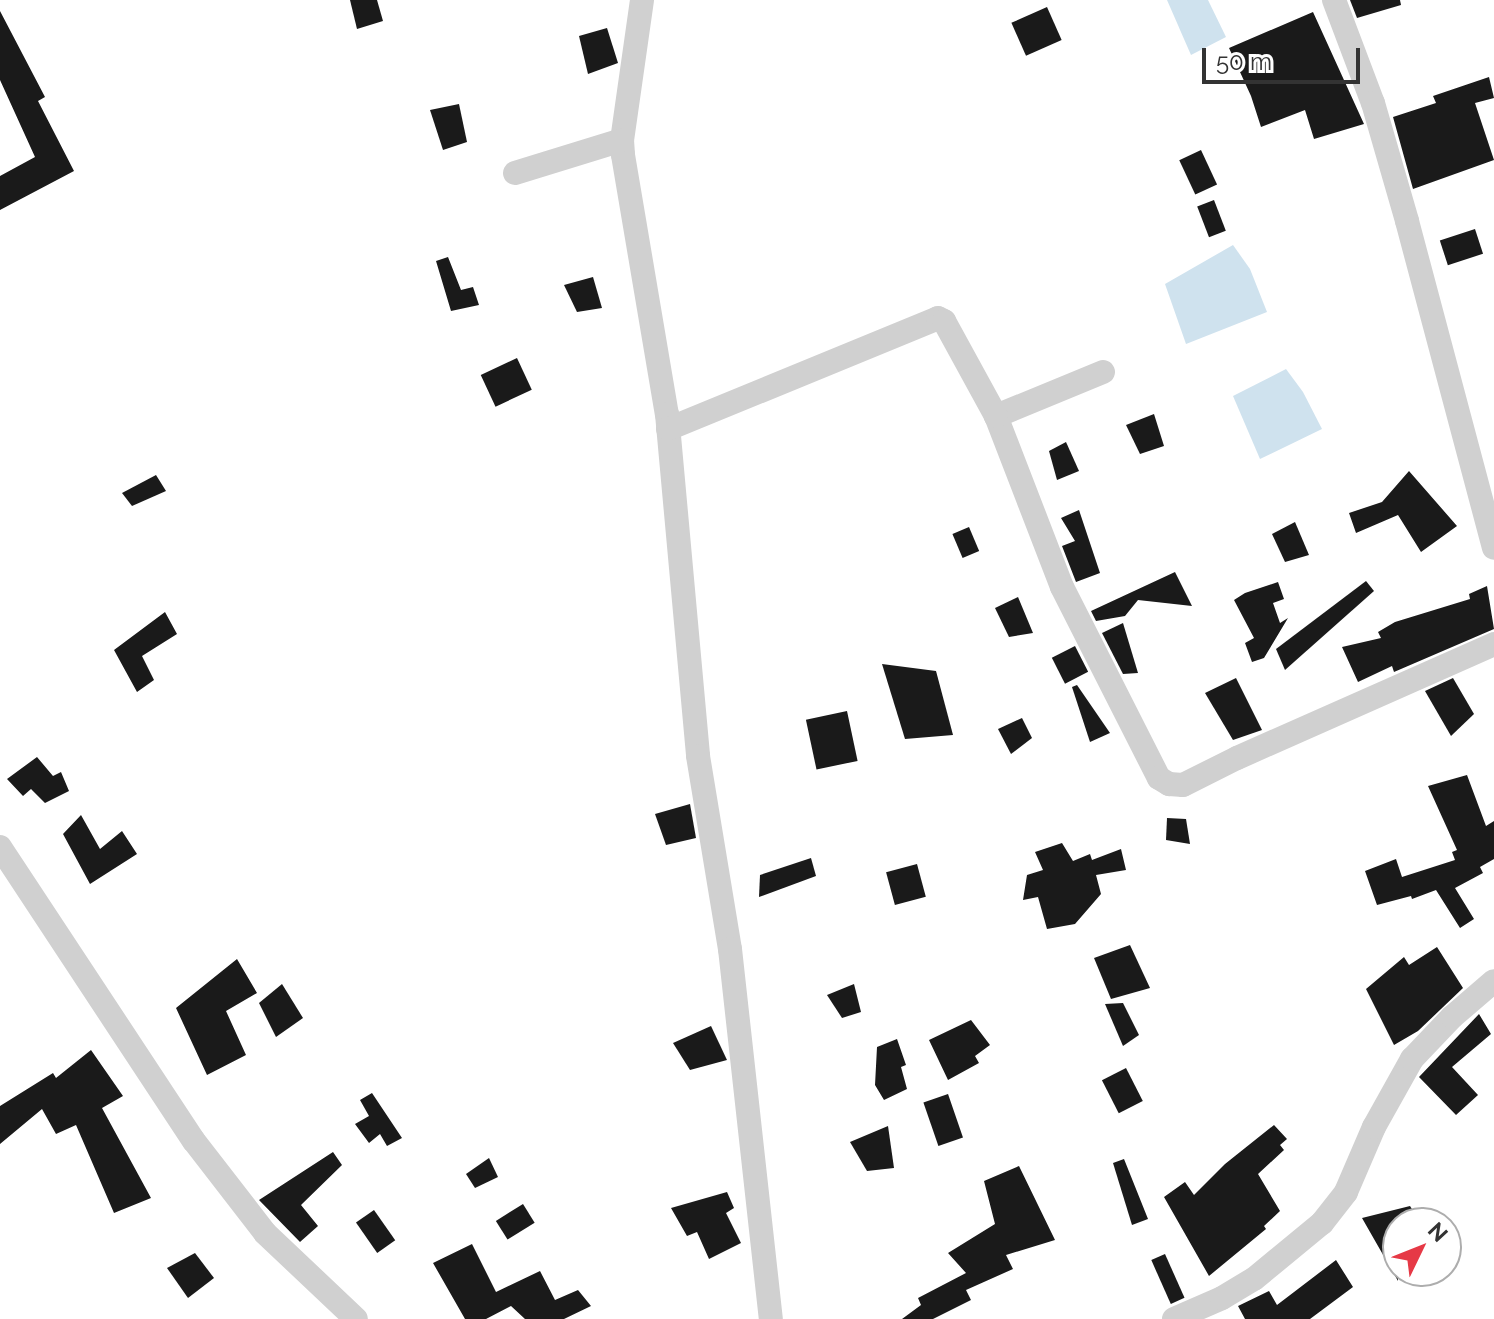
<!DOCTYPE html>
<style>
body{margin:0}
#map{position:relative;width:1494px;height:1319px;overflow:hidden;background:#fff;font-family:Raleway,sans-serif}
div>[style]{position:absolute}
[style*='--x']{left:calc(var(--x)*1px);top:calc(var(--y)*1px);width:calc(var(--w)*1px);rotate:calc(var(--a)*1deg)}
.water>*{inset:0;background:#cfe2ee}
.building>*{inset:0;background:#1a1a1a;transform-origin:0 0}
.street>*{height:24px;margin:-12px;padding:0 12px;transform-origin:12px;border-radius:12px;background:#d0d0d0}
span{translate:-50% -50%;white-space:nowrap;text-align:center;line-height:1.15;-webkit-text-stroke:8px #fff;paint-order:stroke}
.north{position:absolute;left:1382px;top:1207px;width:80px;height:80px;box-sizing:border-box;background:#fff;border:2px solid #adadad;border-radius:50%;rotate:47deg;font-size:22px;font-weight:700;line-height:32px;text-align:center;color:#333}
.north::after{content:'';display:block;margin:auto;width:28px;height:36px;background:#e63946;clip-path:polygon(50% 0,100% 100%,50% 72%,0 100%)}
.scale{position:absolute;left:1202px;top:48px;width:158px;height:36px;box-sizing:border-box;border:4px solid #333;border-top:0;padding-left:10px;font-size:24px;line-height:28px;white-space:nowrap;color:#333;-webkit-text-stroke:6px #fff;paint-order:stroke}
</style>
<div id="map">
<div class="water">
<div style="clip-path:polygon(1167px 0,1208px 0,1226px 37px,1191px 55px)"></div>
<div style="clip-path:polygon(1233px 245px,1250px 269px,1267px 312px,1186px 344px,1165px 284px)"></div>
<div style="clip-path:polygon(1286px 369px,1303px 392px,1322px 429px,1260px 459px,1233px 396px)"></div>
</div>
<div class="building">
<div style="clip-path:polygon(350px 0,377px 0,383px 21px,357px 29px)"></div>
<div style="clip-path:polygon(1350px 0,1400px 0,1401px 5px,1357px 18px)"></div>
<div style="left:1047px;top:7px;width:36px;height:39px;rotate:66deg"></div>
<div style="clip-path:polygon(0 11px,45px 97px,38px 101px,74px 171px,0 210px,0 176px,35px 157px,0 80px)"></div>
<div style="clip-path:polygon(1313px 12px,1364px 124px,1314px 139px,1305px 110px,1261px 127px,1251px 96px,1229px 48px)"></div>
<div style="clip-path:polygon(607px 28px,618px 63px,588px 74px,579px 36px)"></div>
<div style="clip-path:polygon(1489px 77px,1494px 98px,1475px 103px,1494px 160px,1413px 189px,1393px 117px,1436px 103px,1433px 96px)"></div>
<div style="clip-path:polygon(459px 104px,467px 142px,443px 150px,430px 110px)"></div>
<div style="left:1201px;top:150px;width:38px;height:24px;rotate:65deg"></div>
<div style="left:1214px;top:200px;width:33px;height:18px;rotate:69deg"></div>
<div style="left:1475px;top:229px;width:26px;height:37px;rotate:72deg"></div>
<div style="clip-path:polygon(448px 257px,461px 290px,473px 287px,479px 305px,451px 311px,436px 261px)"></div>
<div style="clip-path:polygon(593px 277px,602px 308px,577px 312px,564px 285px)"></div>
<div style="left:517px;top:358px;width:35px;height:40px;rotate:65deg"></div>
<div style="clip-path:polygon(1154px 414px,1164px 446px,1140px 454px,1126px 425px)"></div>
<div style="clip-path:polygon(1066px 442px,1079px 471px,1057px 480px,1049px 451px)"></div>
<div style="clip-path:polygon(1409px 471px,1457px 526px,1421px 552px,1398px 515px,1356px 533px,1349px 513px,1382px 502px)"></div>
<div style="clip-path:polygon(156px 475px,166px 491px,132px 506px,122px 493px)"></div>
<div style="clip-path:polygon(1079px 510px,1100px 573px,1076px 582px,1062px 546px,1075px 541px,1061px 518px)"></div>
<div style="clip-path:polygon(1295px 522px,1309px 555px,1285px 562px,1272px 534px)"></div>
<div style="left:969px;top:527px;width:26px;height:18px;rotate:67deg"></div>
<div style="clip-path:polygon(1175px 572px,1192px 606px,1138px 600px,1125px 616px,1096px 621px,1091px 611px)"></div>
<div style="clip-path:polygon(1366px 581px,1374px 591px,1285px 670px,1276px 649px)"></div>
<div style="clip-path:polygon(1278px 582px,1284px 599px,1273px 603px,1280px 623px,1288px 618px,1264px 658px,1252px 662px,1245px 643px,1254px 638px,1234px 600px,1245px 593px)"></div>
<div style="clip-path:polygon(1487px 586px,1494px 629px,1394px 672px,1392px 666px,1358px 682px,1342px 647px,1381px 638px,1378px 632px,1395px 622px,1470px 599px,1469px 594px)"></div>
<div style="clip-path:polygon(1018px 597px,1033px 633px,1009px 637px,995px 608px)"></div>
<div style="clip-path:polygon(165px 612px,177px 634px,142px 656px,154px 680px,137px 692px,114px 650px)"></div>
<div style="clip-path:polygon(1123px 623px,1138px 673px,1123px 674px,1102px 633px)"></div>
<div style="left:1075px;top:646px;width:29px;height:26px;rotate:63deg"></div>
<div style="clip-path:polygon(882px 664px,936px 671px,953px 735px,905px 739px)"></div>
<div style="clip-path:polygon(1236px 678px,1262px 730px,1233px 740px,1205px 693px)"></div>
<div style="clip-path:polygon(1453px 678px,1474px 714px,1451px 736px,1425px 691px)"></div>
<div style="clip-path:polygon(1077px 685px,1110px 733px,1090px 742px,1072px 687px)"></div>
<div style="left:847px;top:711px;width:51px;height:42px;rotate:78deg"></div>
<div style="clip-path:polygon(1022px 718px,1032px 738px,1011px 754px,998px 729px)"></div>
<div style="clip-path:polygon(37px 757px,53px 776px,61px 772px,69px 791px,45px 803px,31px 789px,23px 796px,7px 779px)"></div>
<div style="clip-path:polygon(1467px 775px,1486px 826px,1494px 821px,1494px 859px,1480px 867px,1483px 873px,1455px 888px,1474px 919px,1460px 928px,1436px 890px,1412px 899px,1411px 896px,1377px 905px,1365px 871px,1396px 859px,1402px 877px,1455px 860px,1452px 852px,1457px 850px,1428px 786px)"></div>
<div style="clip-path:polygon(690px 804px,696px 838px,666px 845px,655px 814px)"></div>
<div style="clip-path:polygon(81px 815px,100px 849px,122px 831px,137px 854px,90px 884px,63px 834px)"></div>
<div style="clip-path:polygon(1167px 818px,1186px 819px,1190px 844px,1166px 840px)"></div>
<div style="clip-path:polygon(1062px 843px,1073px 861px,1090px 854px,1092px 860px,1121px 849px,1126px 870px,1096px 875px,1101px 894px,1075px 924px,1047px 929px,1038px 897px,1023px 900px,1027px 875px,1043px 870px,1035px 852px)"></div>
<div style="clip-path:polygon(811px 858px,816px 876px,759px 897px,760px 875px)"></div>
<div style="left:917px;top:864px;width:34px;height:32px;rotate:75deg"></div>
<div style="clip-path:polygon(1130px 945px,1150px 988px,1111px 999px,1094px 958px)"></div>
<div style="clip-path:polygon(1437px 947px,1463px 988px,1418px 1031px,1394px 1045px,1366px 989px,1404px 957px,1409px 965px)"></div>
<div style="clip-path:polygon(237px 959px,257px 993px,226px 1011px,246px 1055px,207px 1075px,176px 1008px)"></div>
<div style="clip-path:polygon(282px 984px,303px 1018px,276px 1037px,259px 1003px)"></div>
<div style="clip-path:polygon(854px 984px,861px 1012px,842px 1018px,827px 995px)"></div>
<div style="clip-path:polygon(1123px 1003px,1139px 1035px,1123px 1046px,1105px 1004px)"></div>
<div style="clip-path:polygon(1479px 1014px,1491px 1034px,1452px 1067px,1478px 1095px,1456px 1115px,1419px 1077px)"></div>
<div style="clip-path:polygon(971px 1020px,990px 1045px,975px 1056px,979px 1063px,948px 1080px,929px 1040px)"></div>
<div style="clip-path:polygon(711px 1026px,727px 1060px,690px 1070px,673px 1043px)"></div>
<div style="clip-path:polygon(897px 1039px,906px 1065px,901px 1067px,907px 1089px,884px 1100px,875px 1085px,877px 1047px)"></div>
<div style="clip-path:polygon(91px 1050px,123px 1096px,102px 1108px,151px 1198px,114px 1213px,76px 1125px,56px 1134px,42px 1109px,0 1144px,0 1106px,53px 1073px,56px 1078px)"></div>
<div style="left:1126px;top:1068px;width:37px;height:27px;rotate:63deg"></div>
<div style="clip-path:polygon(372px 1093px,402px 1138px,387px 1146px,380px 1134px,369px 1143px,355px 1124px,369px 1116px,360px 1100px)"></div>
<div style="left:948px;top:1094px;width:46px;height:26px;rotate:71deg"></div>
<div style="clip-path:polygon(1274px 1125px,1287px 1139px,1280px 1145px,1284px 1150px,1258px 1174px,1280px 1211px,1264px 1226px,1266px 1229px,1209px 1276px,1164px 1197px,1185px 1182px,1194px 1195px,1225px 1164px)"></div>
<div style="clip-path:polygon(888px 1126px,894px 1168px,867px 1171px,850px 1142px)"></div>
<div style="clip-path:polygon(333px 1152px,342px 1165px,301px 1205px,318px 1226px,300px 1242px,259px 1200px)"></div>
<div style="clip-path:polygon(489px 1158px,498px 1177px,475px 1188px,466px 1174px)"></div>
<div style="clip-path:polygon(1124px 1159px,1148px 1219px,1132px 1225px,1113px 1163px)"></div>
<div style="clip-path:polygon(1019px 1166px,1055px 1240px,1006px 1255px,1013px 1269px,966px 1290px,971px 1300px,933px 1319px,902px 1319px,921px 1305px,918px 1298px,966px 1273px,948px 1253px,995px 1224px,984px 1181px)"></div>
<div style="clip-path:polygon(727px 1192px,734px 1208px,726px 1213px,741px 1243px,709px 1259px,697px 1232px,687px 1236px,671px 1208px)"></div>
<div style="left:523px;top:1204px;width:22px;height:32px;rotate:58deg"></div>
<div style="clip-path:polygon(1410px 1206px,1421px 1223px,1398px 1223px,1398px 1281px,1362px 1218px)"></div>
<div style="left:374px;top:1210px;width:37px;height:22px;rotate:55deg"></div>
<div style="clip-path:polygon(472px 1244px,496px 1292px,540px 1271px,555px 1300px,578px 1290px,591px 1306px,564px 1319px,525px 1319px,511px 1306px,486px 1319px,465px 1319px,433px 1263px)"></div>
<div style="clip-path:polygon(195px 1253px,214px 1278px,188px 1298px,167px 1268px)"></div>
<div style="left:1165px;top:1254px;width:48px;height:15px;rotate:66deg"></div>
<div style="clip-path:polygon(1336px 1260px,1353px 1287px,1310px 1319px,1245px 1319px,1238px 1306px,1269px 1291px,1277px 1305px)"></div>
</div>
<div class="street">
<div style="--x:642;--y:0;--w:141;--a:98.1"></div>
<div style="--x:622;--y:140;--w:15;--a:86"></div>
<div style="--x:623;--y:155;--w:263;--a:80.4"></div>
<div style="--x:667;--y:414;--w:343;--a:84.8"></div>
<div style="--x:698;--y:756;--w:196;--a:80.6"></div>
<div style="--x:730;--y:949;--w:372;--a:83.7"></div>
<div style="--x:1334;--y:0;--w:110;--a:69.3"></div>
<div style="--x:1373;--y:103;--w:123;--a:73.9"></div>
<div style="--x:1407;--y:221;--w:338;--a:75.1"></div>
<div style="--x:515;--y:173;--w:112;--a:-17.1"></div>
<div style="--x:1103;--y:372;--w:116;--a:157.6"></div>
<div style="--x:996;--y:416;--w:183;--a:68.9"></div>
<div style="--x:1062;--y:587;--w:214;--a:63.1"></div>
<div style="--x:1159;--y:778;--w:12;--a:31"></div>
<div style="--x:1169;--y:784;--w:14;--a:4"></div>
<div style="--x:1183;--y:785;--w:60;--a:-26.6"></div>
<div style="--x:1237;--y:758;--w:281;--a:-23.9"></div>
<div style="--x:668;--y:429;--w:292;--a:-22.3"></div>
<div style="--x:938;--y:318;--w:7;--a:27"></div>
<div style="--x:944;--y:321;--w:108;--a:61.3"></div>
<div style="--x:0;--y:847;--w:352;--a:56.6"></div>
<div style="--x:194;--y:1141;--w:116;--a:52.3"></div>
<div style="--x:265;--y:1233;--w:125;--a:43.4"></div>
<div style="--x:1174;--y:1319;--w:52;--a:-23.6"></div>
<div style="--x:1222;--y:1298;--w:37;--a:-31"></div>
<div style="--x:1254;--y:1279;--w:88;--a:-39.5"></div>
<div style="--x:1322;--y:1223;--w:39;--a:-52"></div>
<div style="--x:1346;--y:1192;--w:71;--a:-66.7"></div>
<div style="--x:1374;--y:1127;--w:78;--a:-60.8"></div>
<div style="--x:1412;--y:1059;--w:58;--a:-46.4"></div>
<div style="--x:1452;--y:1017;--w:55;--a:-40.6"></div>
</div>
<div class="north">N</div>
<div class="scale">50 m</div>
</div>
